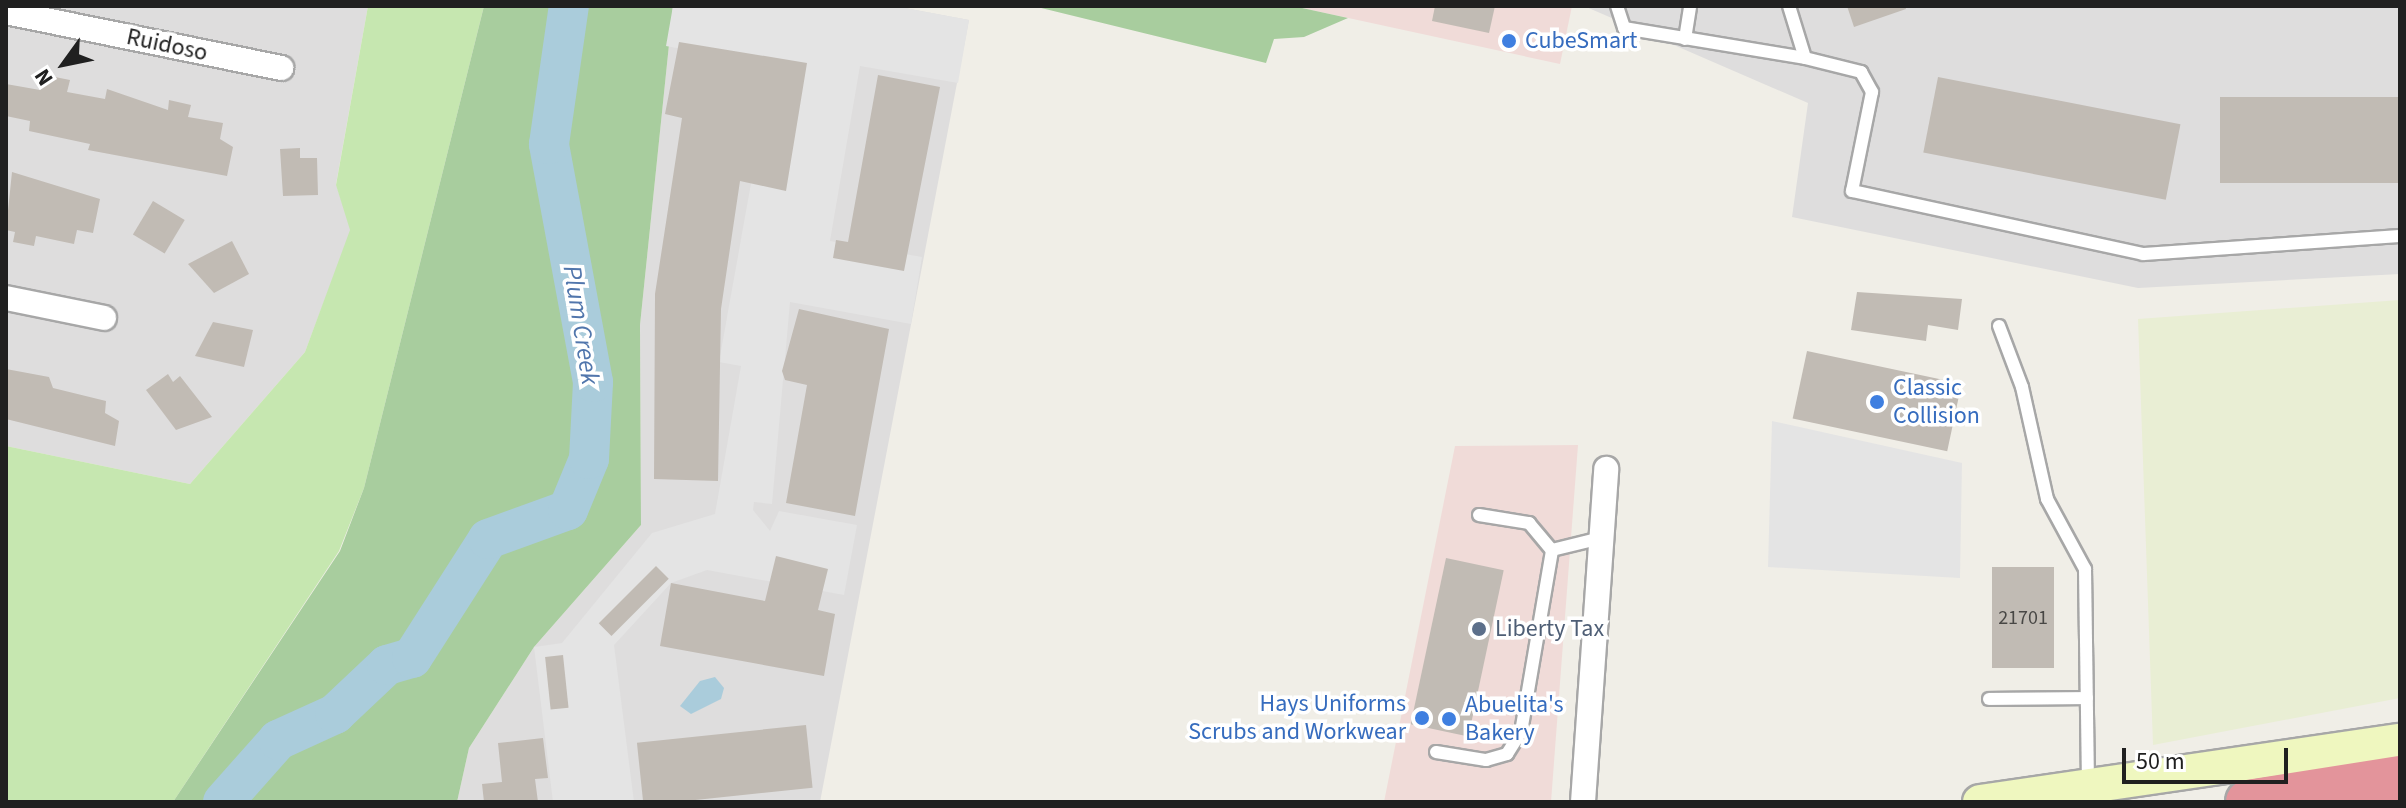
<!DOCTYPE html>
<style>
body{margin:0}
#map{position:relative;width:2406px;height:808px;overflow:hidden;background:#f0eee7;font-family:"Source Sans 3",sans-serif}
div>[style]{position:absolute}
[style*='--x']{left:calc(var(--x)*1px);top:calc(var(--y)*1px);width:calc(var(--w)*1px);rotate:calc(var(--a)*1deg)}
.residential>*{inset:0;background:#dedddd}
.commercial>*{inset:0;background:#f0dbd8}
.farmland>*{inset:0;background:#e9eed4}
.grass>*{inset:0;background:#c6e7b0}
.forest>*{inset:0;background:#a8cd9e}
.parking>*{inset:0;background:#e4e4e4}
.water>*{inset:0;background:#aaccdb}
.river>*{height:40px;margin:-20px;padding:0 20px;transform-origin:20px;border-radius:20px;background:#aaccdb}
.building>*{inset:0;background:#c1bbb4;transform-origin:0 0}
.roads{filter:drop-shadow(2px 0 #a7a7a7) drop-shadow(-2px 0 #a7a7a7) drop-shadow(0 2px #a7a7a7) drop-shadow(0 -2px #a7a7a7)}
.lane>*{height:12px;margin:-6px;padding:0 6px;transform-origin:6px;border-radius:6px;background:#fff}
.street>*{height:24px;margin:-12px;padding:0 12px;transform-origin:12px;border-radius:12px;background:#fff}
.secondary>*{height:34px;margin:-17px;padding:0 17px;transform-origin:17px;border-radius:17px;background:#eff7bf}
.highway>*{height:44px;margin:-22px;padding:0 22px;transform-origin:22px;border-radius:22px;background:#e3949b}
.dots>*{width:22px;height:22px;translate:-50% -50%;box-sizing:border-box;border:4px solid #fff;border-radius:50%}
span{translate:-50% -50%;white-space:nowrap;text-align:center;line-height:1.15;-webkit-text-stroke:7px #fff;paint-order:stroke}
.number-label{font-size:20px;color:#484745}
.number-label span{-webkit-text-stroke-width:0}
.shop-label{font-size:24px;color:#366cbe}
.left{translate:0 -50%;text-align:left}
.right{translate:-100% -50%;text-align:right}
.street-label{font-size:24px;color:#202020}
.service-label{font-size:24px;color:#4e5e75}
.water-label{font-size:26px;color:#5176ac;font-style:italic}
.frame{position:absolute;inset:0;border:8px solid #202020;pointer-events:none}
.north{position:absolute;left:24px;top:24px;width:80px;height:80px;-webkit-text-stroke:6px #fff;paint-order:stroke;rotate:237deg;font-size:22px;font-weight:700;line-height:32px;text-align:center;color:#202020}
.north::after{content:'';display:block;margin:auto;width:28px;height:36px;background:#202020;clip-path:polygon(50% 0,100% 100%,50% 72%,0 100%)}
.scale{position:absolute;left:2122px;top:748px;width:166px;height:36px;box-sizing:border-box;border:4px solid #202020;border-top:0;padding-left:10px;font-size:24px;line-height:28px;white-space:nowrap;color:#202020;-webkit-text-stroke:6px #fff;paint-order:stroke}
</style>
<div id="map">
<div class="residential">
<div style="clip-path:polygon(6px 6px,368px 6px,336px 184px,351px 230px,305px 352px,190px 484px,6px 446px)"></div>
<div style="clip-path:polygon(673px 6px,894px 6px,969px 20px,820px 802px,457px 802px,469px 748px,534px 647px,641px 525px,640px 325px)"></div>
<div style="clip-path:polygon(1584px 6px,2400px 6px,2400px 274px,2138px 288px,1792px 217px,1808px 103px)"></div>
</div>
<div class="commercial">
<div style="clip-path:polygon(1293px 6px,1572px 6px,1560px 64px)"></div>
<div style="clip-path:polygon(1578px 445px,1551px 802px,1384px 802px,1455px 446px)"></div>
</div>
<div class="farmland">
<div style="clip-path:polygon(2400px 300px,2400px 698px,2153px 745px,2138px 319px)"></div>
</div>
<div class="grass">
<div style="clip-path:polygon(368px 6px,484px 6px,364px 488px,339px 551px,173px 802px,6px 802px,6px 446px,190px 484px,305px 352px,350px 230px,336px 185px)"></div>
</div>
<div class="forest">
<div style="clip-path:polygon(484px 6px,673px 6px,640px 325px,641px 525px,534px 647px,469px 748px,457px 802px,173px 802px,340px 551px,364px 488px)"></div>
<div style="clip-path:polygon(1033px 6px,1293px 6px,1348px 18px,1304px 37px,1274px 39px,1266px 63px)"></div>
</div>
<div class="parking">
<div style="clip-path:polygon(673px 6px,894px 6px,969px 20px,958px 83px,860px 66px,830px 241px,922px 257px,911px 324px,790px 302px,772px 504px,754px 502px,753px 510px,770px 531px,779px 511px,857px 525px,844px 595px,707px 570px,671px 583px,614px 645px,634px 802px,553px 802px,534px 647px,562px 643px,652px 533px,715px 514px,741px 366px,719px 362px,772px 66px,666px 46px)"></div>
<div style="clip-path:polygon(1772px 421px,1962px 463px,1960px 578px,1768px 567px)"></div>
</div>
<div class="water">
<div style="clip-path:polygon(715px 677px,724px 688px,721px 699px,691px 714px,680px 706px,700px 681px)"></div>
</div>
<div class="river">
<div style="--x:223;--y:802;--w:83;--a:-48.4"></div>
<div style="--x:278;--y:740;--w:63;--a:-24.5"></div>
<div style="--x:335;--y:714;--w:71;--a:-43.3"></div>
<div style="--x:387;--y:665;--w:26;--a:-16"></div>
<div style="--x:412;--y:658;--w:141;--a:-57.4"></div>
<div style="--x:488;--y:539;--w:85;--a:-19.9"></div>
<div style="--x:568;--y:510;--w:55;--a:-67.6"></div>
<div style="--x:589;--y:459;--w:77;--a:-87"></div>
<div style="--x:593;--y:382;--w:242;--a:-100.5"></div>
<div style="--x:549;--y:144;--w:139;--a:-81.8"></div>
</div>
<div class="building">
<div style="clip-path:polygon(1435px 6px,1495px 6px,1489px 33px,1432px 21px)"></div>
<div style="clip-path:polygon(1847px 6px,1905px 6px,1906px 9px,1854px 27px)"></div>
<div style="clip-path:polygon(679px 42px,807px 63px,786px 191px,740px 181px,721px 309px,718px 481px,654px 479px,655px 294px,682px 118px,665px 114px)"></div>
<div style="clip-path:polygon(878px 75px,940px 87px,904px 271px,833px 258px,836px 240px,848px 242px)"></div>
<div style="clip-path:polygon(50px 76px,70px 80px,67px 92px,105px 99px,107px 89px,168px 110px,169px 100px,191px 105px,188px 117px,223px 123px,220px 139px,233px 147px,227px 176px,88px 150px,90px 144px,29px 131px,30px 121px,6px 116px,6px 84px,40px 90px)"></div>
<div style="left:1938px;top:77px;width:247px;height:77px;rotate:11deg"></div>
<div style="left:2400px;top:97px;width:86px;height:180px;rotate:90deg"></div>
<div style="clip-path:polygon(300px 148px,300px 158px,317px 158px,318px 195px,283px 196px,280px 149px)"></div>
<div style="clip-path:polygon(12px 172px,100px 199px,93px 233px,77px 230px,74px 244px,36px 236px,34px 246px,13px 242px,15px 232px,6px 230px)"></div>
<div style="left:153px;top:201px;width:37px;height:39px;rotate:31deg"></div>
<div style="clip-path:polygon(232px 241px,249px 274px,214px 293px,188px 264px)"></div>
<div style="clip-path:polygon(1857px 292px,1962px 299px,1958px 330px,1928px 325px,1926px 341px,1851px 330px)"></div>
<div style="clip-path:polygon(799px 309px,889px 329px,855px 516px,786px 503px,807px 385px,785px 380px,782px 371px)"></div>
<div style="clip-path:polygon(213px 322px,253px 330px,244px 367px,195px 356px)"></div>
<div style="left:1807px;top:351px;width:158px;height:69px;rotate:12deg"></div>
<div style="clip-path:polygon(6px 369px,49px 377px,53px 388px,106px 401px,105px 413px,119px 421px,115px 446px,6px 419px)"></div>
<div style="clip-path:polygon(168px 374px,173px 382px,180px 376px,212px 417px,176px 430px,146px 390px)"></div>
<div style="clip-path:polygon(776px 556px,828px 569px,818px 610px,835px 614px,824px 676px,660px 646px,671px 583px,765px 601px)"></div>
<div style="left:1446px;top:558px;width:59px;height:170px;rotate:12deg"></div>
<div style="left:656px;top:566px;width:18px;height:81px;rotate:45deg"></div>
<div style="left:1992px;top:567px;width:62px;height:101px"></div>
<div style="left:563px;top:655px;width:53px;height:18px;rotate:84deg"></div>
<div style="left:806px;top:725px;width:63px;height:170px;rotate:84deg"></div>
<div style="clip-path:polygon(543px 738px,548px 778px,535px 779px,538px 802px,484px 802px,482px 784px,502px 782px,498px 743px)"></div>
</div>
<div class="roads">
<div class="lane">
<div style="--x:1617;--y:6;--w:23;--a:72"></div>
<div style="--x:1624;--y:28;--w:183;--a:9.4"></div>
<div style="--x:1789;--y:6;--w:54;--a:72.9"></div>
<div style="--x:1805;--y:58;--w:58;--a:14"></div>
<div style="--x:1861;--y:72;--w:23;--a:61"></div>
<div style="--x:1872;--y:92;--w:101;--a:101.4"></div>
<div style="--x:1852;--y:191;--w:298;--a:12.2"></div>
<div style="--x:2143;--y:254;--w:258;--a:-4"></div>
<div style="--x:1685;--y:39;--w:33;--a:-81"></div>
<div style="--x:1999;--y:326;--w:65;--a:69.3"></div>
<div style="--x:2022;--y:387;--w:115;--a:77.4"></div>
<div style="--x:2047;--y:499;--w:80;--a:61.5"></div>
<div style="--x:2085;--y:569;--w:216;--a:89.2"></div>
<div style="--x:1479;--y:515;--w:51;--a:9.1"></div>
<div style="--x:1529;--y:523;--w:35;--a:50"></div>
<div style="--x:1989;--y:699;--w:98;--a:-0.6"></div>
<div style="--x:1436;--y:752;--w:51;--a:9.1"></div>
<div style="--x:1486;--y:760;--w:22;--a:-16"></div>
<div style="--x:1507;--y:754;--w:26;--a:-58"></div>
<div style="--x:1521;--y:732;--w:185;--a:-80.3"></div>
<div style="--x:1552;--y:550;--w:50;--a:-13.8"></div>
</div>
<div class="street">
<div style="--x:6;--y:12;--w:281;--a:11.5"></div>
<div style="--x:6;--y:298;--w:100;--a:11.5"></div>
<div style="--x:1583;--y:802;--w:334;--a:-86"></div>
</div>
<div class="secondary">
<div style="--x:1980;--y:802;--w:424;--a:-8.3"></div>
</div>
<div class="highway">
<div style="--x:2248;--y:802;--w:154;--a:-9"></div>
</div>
</div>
<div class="dots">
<div style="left:1509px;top:41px;background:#3f7fe0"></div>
<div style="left:1877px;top:402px;background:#3f7fe0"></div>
<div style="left:1479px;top:629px;background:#5c6f8a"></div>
<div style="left:1422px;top:718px;background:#3f7fe0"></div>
<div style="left:1449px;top:719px;background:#3f7fe0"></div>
</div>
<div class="number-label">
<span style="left:2023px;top:618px">21701</span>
</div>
<div class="shop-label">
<span class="left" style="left:1525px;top:41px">CubeSmart</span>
<span class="left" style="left:1893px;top:402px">Classic<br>Collision</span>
<span class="right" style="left:1406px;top:718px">Hays Uniforms<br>Scrubs and Workwear</span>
<span class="left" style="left:1465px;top:719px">Abuelita's<br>Bakery</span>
</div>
<div class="street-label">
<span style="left:167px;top:45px;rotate:12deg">Ruidoso</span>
</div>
<div class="service-label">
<span class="left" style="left:1495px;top:629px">Liberty Tax</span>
</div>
<div class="water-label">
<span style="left:581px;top:325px;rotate:81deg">Plum Creek</span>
</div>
<div class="frame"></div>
<div class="north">N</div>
<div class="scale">50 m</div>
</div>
